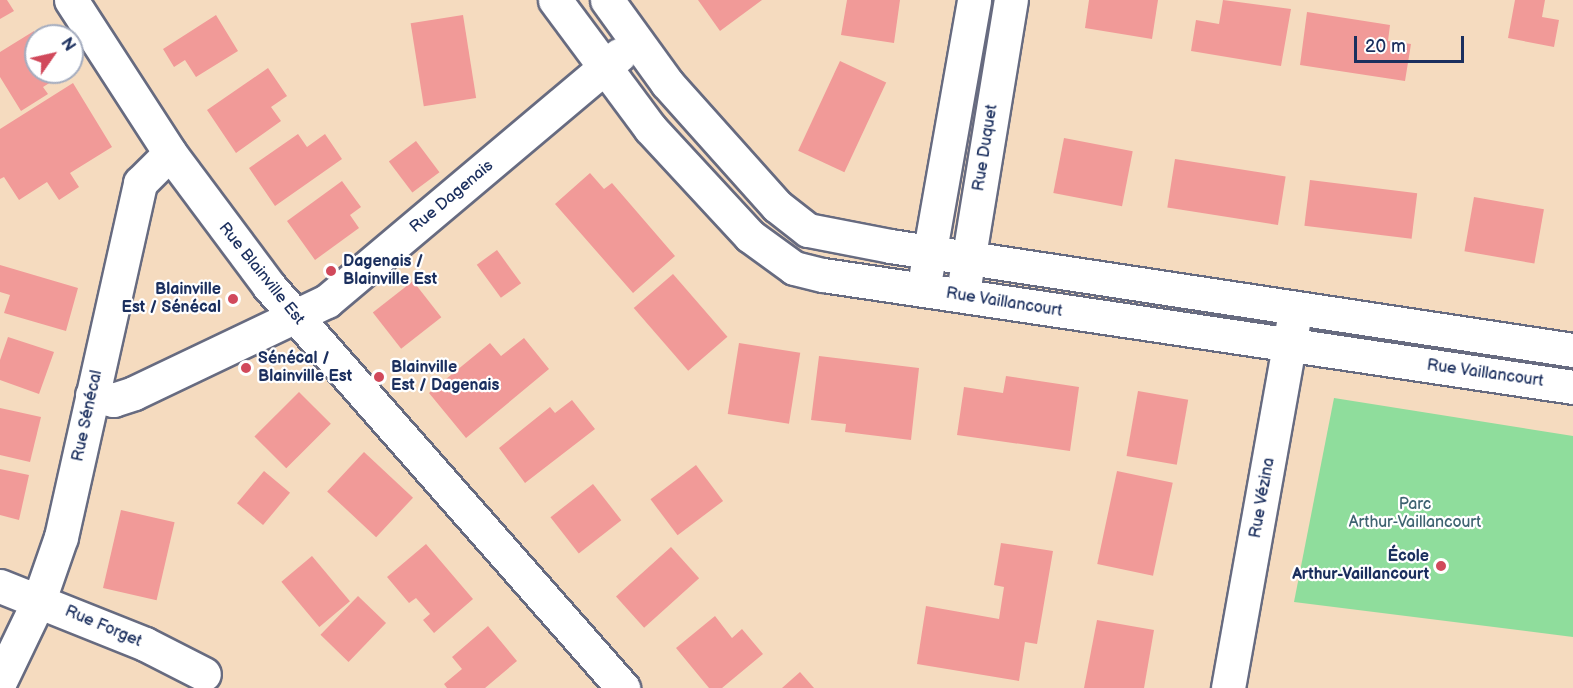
<!DOCTYPE html>
<meta charset="utf-8">
<style>
body{margin:0}
#map{position:relative;width:1573px;height:688px;overflow:hidden;background:#f5dbbf;font-family:"Balsamiq Sans",sans-serif}
div>[style]{position:absolute}
[style*='--x']{left:calc(var(--x)*1px);top:calc(var(--y)*1px);width:calc(var(--w)*1px);rotate:calc(var(--a)*1deg)}
.green>*{inset:0;background:#8fdd9c}
.building>*{inset:0;background:#f19a98;transform-origin:0 0}
.roads{filter:drop-shadow(2px 0 #676b80) drop-shadow(-2px 0 #676b80) drop-shadow(0 2px #676b80) drop-shadow(0 -2px #676b80)}
.minor>*{height:33px;margin:-16.5px;padding:0 16.5px;transform-origin:16.5px;border-radius:16.5px;background:#fff}
.tertiary>*{height:33px;margin:-16.5px;padding:0 16.5px;transform-origin:16.5px;border-radius:16.5px;background:#fff}
.dots>*{width:16px;height:16px;translate:-50% -50%;box-sizing:border-box;border:3px solid #fff;border-radius:50%}
span{translate:-50% -50%;white-space:nowrap;text-align:center;line-height:1.15;-webkit-text-stroke:4.5px #fff;paint-order:stroke}
.street-label{font-size:16px;color:#1b2f5e}
.poi-label{font-size:16px;color:#1b2f5e;font-weight:700}
.left{translate:0 -50%;text-align:left}
.right{translate:-100% -50%;text-align:right}
.park-label{font-size:16px;color:#3e6371}
.north{position:absolute;left:24px;top:24px;width:60px;height:60px;box-sizing:border-box;background:#fff;border:2px solid #a4acbf;border-radius:50%;rotate:56deg;font-size:16px;font-weight:700;line-height:24px;text-align:center;color:#1b2f5e}
.north::after{content:'';display:block;margin:auto;width:21px;height:27px;background:#d1495b;clip-path:polygon(50% 0,100% 100%,50% 72%,0 100%)}
.scale{position:absolute;left:1354px;top:36px;width:110px;height:27px;box-sizing:border-box;border:3px solid #1b2f5e;border-top:0;padding-left:8px;font-size:18px;line-height:21px;white-space:nowrap;color:#1b2f5e;-webkit-text-stroke:4px #fff;paint-order:stroke}
</style>
<div id="map">
<div class="green">
<div style="clip-path:polygon(1334px 398px,1573px 436px,1573px 637px,1294px 602px)"></div>
</div>
<div class="building">
<div style="clip-path:polygon(0 0,7px 0,14px 11px,0 19px)"></div>
<div style="clip-path:polygon(698px 0,762px 0,720px 31px)"></div>
<div style="clip-path:polygon(847px 0,900px 0,894px 43px,841px 35px)"></div>
<div style="clip-path:polygon(1089px 0,1158px 0,1152px 39px,1085px 28px)"></div>
<div style="clip-path:polygon(1223px 0,1291px 9px,1281px 66px,1191px 51px,1196px 20px,1219px 24px)"></div>
<div style="clip-path:polygon(1515px 0,1545px 0,1542px 17px,1559px 20px,1554px 47px,1508px 38px)"></div>
<div style="clip-path:polygon(1307px 12px,1390px 25px,1388px 41px,1411px 44px,1405px 81px,1300px 65px)"></div>
<div style="clip-path:polygon(216px 15px,238px 51px,196px 77px,185px 60px,174px 67px,163px 49px)"></div>
<div style="left:463px;top:15px;width:84px;height:53px;rotate:81deg"></div>
<div style="clip-path:polygon(34px 31px,36px 72px,62px 75px,43px 87px,48px 94px,21px 111px,0 77px,0 52px)"></div>
<div style="left:840px;top:61px;width:51px;height:99px;rotate:25deg"></div>
<div style="clip-path:polygon(268px 68px,287px 96px,271px 107px,281px 121px,236px 153px,207px 110px)"></div>
<div style="clip-path:polygon(73px 83px,112px 147px,70px 173px,79px 187px,59px 200px,47px 182px,19px 200px,4px 177px,0 179px,0 129px)"></div>
<div style="clip-path:polygon(298px 134px,307px 147px,325px 134px,342px 159px,275px 206px,249px 168px)"></div>
<div style="left:1064px;top:138px;width:70px;height:56px;rotate:11deg"></div>
<div style="left:416px;top:141px;width:39px;height:34px;rotate:53deg"></div>
<div style="left:1175px;top:159px;width:112px;height:49px;rotate:9deg"></div>
<div style="clip-path:polygon(590px 173px,604px 189px,612px 183px,675px 256px,633px 293px,555px 204px)"></div>
<div style="left:1310px;top:180px;width:108px;height:46px;rotate:7deg"></div>
<div style="clip-path:polygon(342px 181px,361px 207px,350px 215px,359px 228px,315px 260px,287px 221px)"></div>
<div style="left:1474px;top:197px;width:71px;height:55px;rotate:10deg"></div>
<div style="left:497px;top:250px;width:41px;height:25px;rotate:54deg"></div>
<div style="clip-path:polygon(0 265px,78px 288px,66px 331px,4px 313px,10px 295px,0 292px)"></div>
<div style="left:673px;top:274px;width:83px;height:52px;rotate:49deg"></div>
<div style="left:413px;top:281px;width:46px;height:51px;rotate:52deg"></div>
<div style="clip-path:polygon(8px 337px,54px 352px,39px 394px,0 380px,0 360px)"></div>
<div style="clip-path:polygon(524px 338px,549px 369px,466px 438px,429px 393px,490px 343px,501px 356px)"></div>
<div style="left:739px;top:343px;width:62px;height:72px;rotate:9deg"></div>
<div style="clip-path:polygon(819px 356px,919px 368px,911px 440px,845px 432px,846px 424px,811px 420px)"></div>
<div style="clip-path:polygon(1006px 376px,1079px 387px,1070px 451px,957px 435px,964px 387px,1003px 393px)"></div>
<div style="left:1138px;top:391px;width:51px;height:66px;rotate:10deg"></div>
<div style="left:299px;top:392px;width:45px;height:63px;rotate:45deg"></div>
<div style="clip-path:polygon(572px 400px,595px 429px,525px 483px,499px 448px,550px 407px,555px 413px)"></div>
<div style="clip-path:polygon(0 408px,41px 417px,30px 462px,0 455px)"></div>
<div style="left:364px;top:452px;width:67px;height:54px;rotate:43deg"></div>
<div style="left:696px;top:465px;width:45px;height:57px;rotate:53deg"></div>
<div style="clip-path:polygon(0 469px,29px 475px,19px 520px,0 515px)"></div>
<div style="left:264px;top:471px;width:34px;height:42px;rotate:40deg"></div>
<div style="left:1117px;top:471px;width:57px;height:95px;rotate:12deg"></div>
<div style="left:593px;top:484px;width:46px;height:54px;rotate:52deg"></div>
<div style="left:121px;top:510px;width:55px;height:80px;rotate:13deg"></div>
<div style="clip-path:polygon(1001px 543px,1053px 551px,1037px 644px,1025px 642px,1019px 681px,917px 664px,926px 606px,999px 619px,1004px 587px,994px 585px)"></div>
<div style="clip-path:polygon(426px 544px,473px 599px,434px 633px,423px 620px,430px 614px,416px 598px,409px 603px,387px 577px)"></div>
<div style="left:671px;top:547px;width:42px;height:74px;rotate:48deg"></div>
<div style="left:312px;top:556px;width:59px;height:40px;rotate:50deg"></div>
<div style="left:358px;top:596px;width:39px;height:54px;rotate:44deg"></div>
<div style="clip-path:polygon(715px 616px,732px 638px,742px 629px,763px 654px,722px 688px,709px 688px,676px 648px)"></div>
<div style="clip-path:polygon(1097px 620px,1154px 630px,1144px 688px,1084px 688px)"></div>
<div style="clip-path:polygon(488px 626px,517px 661px,485px 688px,447px 688px,444px 684px,462px 669px,452px 657px)"></div>
<div style="clip-path:polygon(800px 672px,814px 688px,782px 688px)"></div>
</div>
<div class="roads">
<div class="minor">
<div style="--x:555;--y:0;--w:159;--a:53.4"></div>
<div style="--x:650;--y:128;--w:147;--a:47.2"></div>
<div style="--x:750;--y:236;--w:54;--a:36"></div>
<div style="--x:794;--y:268;--w:30;--a:14"></div>
<div style="--x:823;--y:275;--w:758;--a:8.49"></div>
<div style="--x:607;--y:0;--w:102;--a:54.1"></div>
<div style="--x:667;--y:83;--w:165;--a:48.2"></div>
<div style="--x:777;--y:206;--w:39;--a:38"></div>
<div style="--x:808;--y:230;--w:84;--a:11"></div>
<div style="--x:890;--y:246;--w:691;--a:8.66"></div>
<div style="--x:926;--y:273;--w:277;--a:-80"></div>
<div style="--x:965;--y:280;--w:284;--a:-80.7"></div>
<div style="--x:92;--y:395;--w:22;--a:13"></div>
<div style="--x:113;--y:400;--w:22;--a:-18"></div>
<div style="--x:134;--y:393;--w:214;--a:-25.5"></div>
<div style="--x:327;--y:301;--w:382;--a:-40.1"></div>
<div style="--x:0;--y:586;--w:156;--a:21.8"></div>
<div style="--x:145;--y:644;--w:66;--a:27"></div>
<div style="--x:0;--y:681;--w:90;--a:-64.3"></div>
<div style="--x:39;--y:600;--w:67;--a:-70.8"></div>
<div style="--x:61;--y:537;--w:363;--a:-77.4"></div>
<div style="--x:140;--y:183;--w:42;--a:-45"></div>
<div style="--x:1228;--y:688;--w:371;--a:-79.9"></div>
</div>
<div class="tertiary">
<div style="--x:71;--y:0;--w:182;--a:57.1"></div>
<div style="--x:170;--y:153;--w:166;--a:53.3"></div>
<div style="--x:269;--y:286;--w:536;--a:48.63"></div>
</div>
</div>
<div class="dots">
<div style="left:331px;top:271px;background:#d1495b"></div>
<div style="left:233px;top:299px;background:#d1495b"></div>
<div style="left:246px;top:368px;background:#d1495b"></div>
<div style="left:379px;top:377px;background:#d1495b"></div>
<div style="left:1441px;top:566px;background:#d1495b"></div>
</div>
<div class="street-label">
<span style="left:986px;top:148px;rotate:-81deg">Rue Duquet</span>
<span style="left:452px;top:197px;rotate:-40deg">Rue Dagenais</span>
<span style="left:261px;top:274px;rotate:51deg">Rue Blainville Est</span>
<span style="left:1004px;top:303px;rotate:9deg">Rue Vaillancourt</span>
<span style="left:1485px;top:374px;rotate:8deg">Rue Vaillancourt</span>
<span style="left:88px;top:416px;rotate:-78deg">Rue Sénécal</span>
<span style="left:1263px;top:498px;rotate:-80deg">Rue Vézina</span>
<span style="left:103px;top:627px;rotate:23deg">Rue Forget</span>
</div>
<div class="poi-label">
<span class="left" style="left:343px;top:271px">Dagenais /<br>Blainville Est</span>
<span class="right" style="left:221px;top:299px">Blainville<br>Est / Sénécal</span>
<span class="left" style="left:258px;top:368px">Sénécal /<br>Blainville Est</span>
<span class="left" style="left:391px;top:377px">Blainville<br>Est / Dagenais</span>
<span class="right" style="left:1429px;top:566px">École<br>Arthur-Vaillancourt</span>
</div>
<div class="park-label">
<span style="left:1415px;top:514px">Parc<br>Arthur-Vaillancourt</span>
</div>
<div class="north">N</div>
<div class="scale">20 m</div>
</div>
